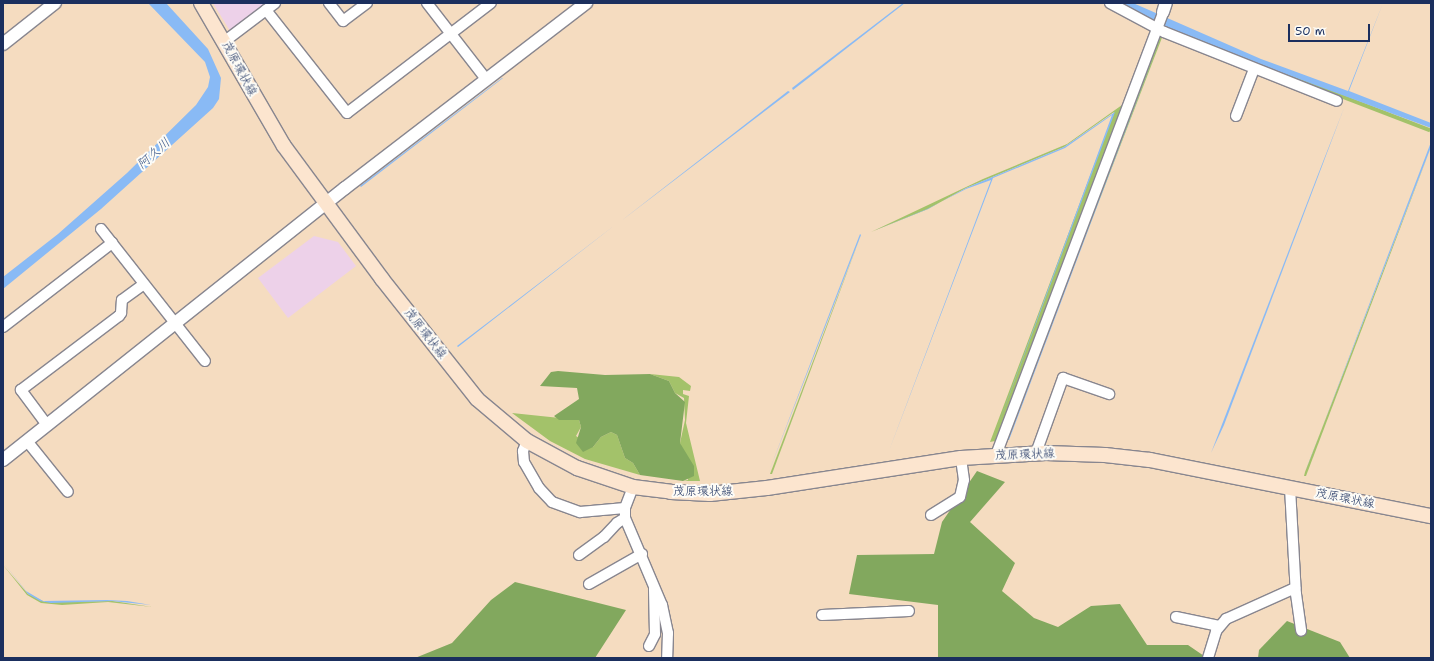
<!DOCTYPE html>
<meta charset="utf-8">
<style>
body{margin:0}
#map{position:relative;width:1434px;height:661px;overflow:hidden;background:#f5dcc0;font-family:"Shantell Sans","Klee One",sans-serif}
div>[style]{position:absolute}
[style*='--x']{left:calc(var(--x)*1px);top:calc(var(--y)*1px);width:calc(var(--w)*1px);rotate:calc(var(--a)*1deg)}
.built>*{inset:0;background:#edd1e9}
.green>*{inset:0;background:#a3c26a;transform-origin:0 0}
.forest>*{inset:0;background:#82a85e}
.water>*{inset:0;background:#89baf5}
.roads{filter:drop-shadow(1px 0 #88868f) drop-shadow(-1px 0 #88868f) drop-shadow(0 1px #88868f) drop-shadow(0 -1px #88868f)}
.minor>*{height:10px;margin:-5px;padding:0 5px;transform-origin:5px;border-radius:5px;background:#fff}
.tertiary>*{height:12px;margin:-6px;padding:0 6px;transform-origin:6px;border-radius:6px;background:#fff}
.secondary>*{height:14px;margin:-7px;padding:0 7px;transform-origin:7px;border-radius:7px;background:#fce5cf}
span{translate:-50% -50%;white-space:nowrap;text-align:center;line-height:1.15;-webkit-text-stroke:4px #fdfcf7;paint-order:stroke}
.street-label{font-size:12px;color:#1b2f5e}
.water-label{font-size:13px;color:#3c598b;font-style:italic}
.frame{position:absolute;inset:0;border:4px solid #1b2f5e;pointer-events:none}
.scale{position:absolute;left:1288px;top:24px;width:82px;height:18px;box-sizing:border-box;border:2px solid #1b2f5e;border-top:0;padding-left:5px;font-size:12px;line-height:14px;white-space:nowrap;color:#1b2f5e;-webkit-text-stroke:3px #fdfcf7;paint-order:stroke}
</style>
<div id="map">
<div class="built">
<div style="clip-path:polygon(213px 3px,266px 3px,230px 31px)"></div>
<div style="clip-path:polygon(314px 236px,338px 242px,356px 266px,288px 318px,258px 278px)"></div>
</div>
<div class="green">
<div style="clip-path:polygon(1163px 35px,1007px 440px,1006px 440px,1159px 37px)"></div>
<div style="left:1260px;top:63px;width:183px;height:4px;rotate:21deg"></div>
<div style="clip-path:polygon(1122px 105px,995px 441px,990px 442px,1114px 112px,1064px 147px,966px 188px,928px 209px,871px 232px,983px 179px,1067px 144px)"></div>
<div style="clip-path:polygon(1431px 147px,1306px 476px,1304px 476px,1305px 472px)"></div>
<div style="clip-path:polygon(861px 235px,772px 474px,770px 474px)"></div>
<div style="clip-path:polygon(650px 374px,679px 377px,691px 386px,690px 391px,683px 390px,683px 394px,689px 396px,686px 423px,700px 481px,683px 481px,688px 480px,680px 443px,685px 420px,684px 398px,675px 393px,669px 381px)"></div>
<div style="clip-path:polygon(512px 413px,579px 420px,581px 427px,576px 436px,593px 447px,601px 437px,611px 432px,617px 435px,625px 458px,633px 463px,640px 475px,585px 459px,550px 441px)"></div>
<div style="clip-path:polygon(3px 565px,28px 594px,45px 602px,113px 601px,152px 607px,108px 602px,62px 605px,41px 603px,27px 595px)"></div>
</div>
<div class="forest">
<div style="clip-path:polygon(558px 371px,605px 375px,650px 374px,669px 381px,675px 393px,685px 402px,680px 443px,694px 466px,694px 476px,683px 481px,640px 475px,633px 463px,625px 458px,617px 435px,611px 432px,601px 437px,593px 447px,583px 452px,576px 443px,581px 427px,579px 420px,559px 420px,554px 416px,579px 399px,577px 388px,540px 386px,551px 372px)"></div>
<div style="clip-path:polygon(977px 471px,1005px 482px,970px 522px,1015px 563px,1002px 591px,1034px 618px,1058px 627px,1091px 606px,1120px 604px,1147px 645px,1188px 645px,1207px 658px,938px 658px,938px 605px,849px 594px,857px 555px,934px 554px,942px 522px)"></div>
<div style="clip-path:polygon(515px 582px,626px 610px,595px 658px,415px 658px,452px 643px,491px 600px)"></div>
<div style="clip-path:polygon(1287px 621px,1340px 642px,1350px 658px,1258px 658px,1259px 650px)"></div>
</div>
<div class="water">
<div style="clip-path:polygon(148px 3px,166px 3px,208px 49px,221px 78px,219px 99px,213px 108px,101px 209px,3px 289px,3px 277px,58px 234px,127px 173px,196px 105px,208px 87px,210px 77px,205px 62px)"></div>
<div style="clip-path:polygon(903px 3px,905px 3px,793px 90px,792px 88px)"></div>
<div style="clip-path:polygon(1118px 3px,1133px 3px,1261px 59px,1348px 91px,1383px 3px,1349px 91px,1431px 123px,1431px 128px,1253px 62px,1153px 21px)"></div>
<div style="clip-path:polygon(1161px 37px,1009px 440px,1007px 440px)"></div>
<div style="clip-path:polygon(502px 78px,503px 78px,361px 187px,360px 186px)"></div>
<div style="clip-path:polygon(788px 91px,790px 92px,621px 221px)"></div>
<div style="clip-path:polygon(1344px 108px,1224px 425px,1211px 453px,1317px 177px)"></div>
<div style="clip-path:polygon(1115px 112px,994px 436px,1112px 115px,1065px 148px,993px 178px,887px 456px,991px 180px,966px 189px,927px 209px,871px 232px,928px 209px,966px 188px,1064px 147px)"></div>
<div style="clip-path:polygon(1431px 142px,1431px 147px,1305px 472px,1311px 457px)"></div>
<div style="clip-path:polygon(615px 225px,458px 347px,457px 346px,499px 314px)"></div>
<div style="clip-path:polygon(860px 234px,861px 235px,768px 474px,833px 304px)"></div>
<div style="clip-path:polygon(3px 562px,26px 591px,43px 601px,107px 600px,127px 601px,151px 605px,112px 601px,51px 603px,40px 601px,28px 594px)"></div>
</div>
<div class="roads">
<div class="minor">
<div style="--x:329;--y:3;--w:23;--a:52"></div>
<div style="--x:343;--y:21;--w:30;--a:-37"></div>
<div style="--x:427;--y:3;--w:96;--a:52.2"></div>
<div style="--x:1110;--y:3;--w:61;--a:28.2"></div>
<div style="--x:1164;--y:32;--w:186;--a:21.7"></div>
<div style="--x:266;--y:10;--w:131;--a:51.8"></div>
<div style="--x:347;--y:113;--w:181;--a:-37.4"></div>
<div style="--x:225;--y:41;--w:63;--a:-37.2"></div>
<div style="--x:1236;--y:116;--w:50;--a:-69"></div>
<div style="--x:101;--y:229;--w:168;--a:51.8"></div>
<div style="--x:3;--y:327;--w:138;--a:-37.6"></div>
<div style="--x:47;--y:425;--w:44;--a:-126.6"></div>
<div style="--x:21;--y:390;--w:123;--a:-37.1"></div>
<div style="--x:119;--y:316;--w:4;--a:-56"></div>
<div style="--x:121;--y:313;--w:13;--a:-86"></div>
<div style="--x:122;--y:300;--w:27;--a:-36"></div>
<div style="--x:27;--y:441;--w:65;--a:51.2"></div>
<div style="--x:527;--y:441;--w:11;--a:112"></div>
<div style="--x:523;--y:451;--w:11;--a:85"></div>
<div style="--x:524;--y:462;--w:30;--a:60"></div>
<div style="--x:539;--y:488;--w:19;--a:47"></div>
<div style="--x:552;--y:502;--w:30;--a:20"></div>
<div style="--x:580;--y:512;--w:45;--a:-5.1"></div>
<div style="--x:1036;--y:453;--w:80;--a:-70.2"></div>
<div style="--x:1063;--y:378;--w:49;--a:19.2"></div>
<div style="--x:996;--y:455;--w:473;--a:-69.3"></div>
<div style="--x:633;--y:487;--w:22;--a:111"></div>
<div style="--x:625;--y:508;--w:10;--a:90"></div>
<div style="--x:625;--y:518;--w:95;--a:67"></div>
<div style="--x:662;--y:605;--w:29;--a:78"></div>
<div style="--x:668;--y:633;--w:25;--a:92"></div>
<div style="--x:1290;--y:488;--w:106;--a:86.8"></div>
<div style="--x:1296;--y:594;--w:37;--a:82"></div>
<div style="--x:931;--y:515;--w:34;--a:-32"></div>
<div style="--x:960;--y:497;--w:17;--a:-77"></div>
<div style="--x:964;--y:480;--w:22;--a:-98"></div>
<div style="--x:579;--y:555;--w:31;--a:-36"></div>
<div style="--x:604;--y:537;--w:19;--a:-47"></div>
<div style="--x:617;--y:523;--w:9;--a:-32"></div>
<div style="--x:589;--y:584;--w:61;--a:-29.5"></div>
<div style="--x:822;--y:615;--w:87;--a:-2.6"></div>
<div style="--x:1176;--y:617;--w:44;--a:11.8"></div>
<div style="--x:649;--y:646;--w:13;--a:-63"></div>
<div style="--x:655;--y:634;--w:45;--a:-91.3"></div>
<div style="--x:1208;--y:658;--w:28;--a:-73"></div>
<div style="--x:1216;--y:631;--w:16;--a:-50"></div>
<div style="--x:1226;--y:619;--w:76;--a:-24.2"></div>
</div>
<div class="tertiary">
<div style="--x:1163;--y:12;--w:9;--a:-72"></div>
<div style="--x:3;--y:44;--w:66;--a:-38.3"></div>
<div style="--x:3;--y:460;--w:437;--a:-38.5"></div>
<div style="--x:345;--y:188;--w:304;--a:-37.5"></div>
</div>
<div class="secondary">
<div style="--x:201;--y:3;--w:165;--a:59.9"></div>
<div style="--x:284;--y:146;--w:165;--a:53.6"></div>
<div style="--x:382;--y:279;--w:153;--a:51.6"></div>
<div style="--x:477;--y:399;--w:65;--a:40"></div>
<div style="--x:527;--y:441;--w:57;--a:28.4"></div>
<div style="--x:577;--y:468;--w:59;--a:18.7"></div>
<div style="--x:633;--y:487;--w:38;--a:7"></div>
<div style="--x:671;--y:492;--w:39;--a:3"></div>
<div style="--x:710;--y:494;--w:57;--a:-6"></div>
<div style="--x:767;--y:488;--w:196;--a:-8.8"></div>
<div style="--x:961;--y:458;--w:85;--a:-3.4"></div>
<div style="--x:1046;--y:453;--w:59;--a:1.9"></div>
<div style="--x:1105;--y:455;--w:45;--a:6.3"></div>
<div style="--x:1150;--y:460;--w:287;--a:11.3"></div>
</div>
</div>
<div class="street-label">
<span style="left:239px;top:69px;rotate:62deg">茂原環状線</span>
<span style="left:425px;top:334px;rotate:52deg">茂原環状線</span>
<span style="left:1025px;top:455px;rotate:-2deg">茂原環状線</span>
<span style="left:703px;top:492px">茂原環状線</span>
<span style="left:1345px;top:499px;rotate:11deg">茂原環状線</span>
</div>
<div class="water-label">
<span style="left:154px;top:154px;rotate:-42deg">阿久川</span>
</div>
<div class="frame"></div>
<div class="scale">50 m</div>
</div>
